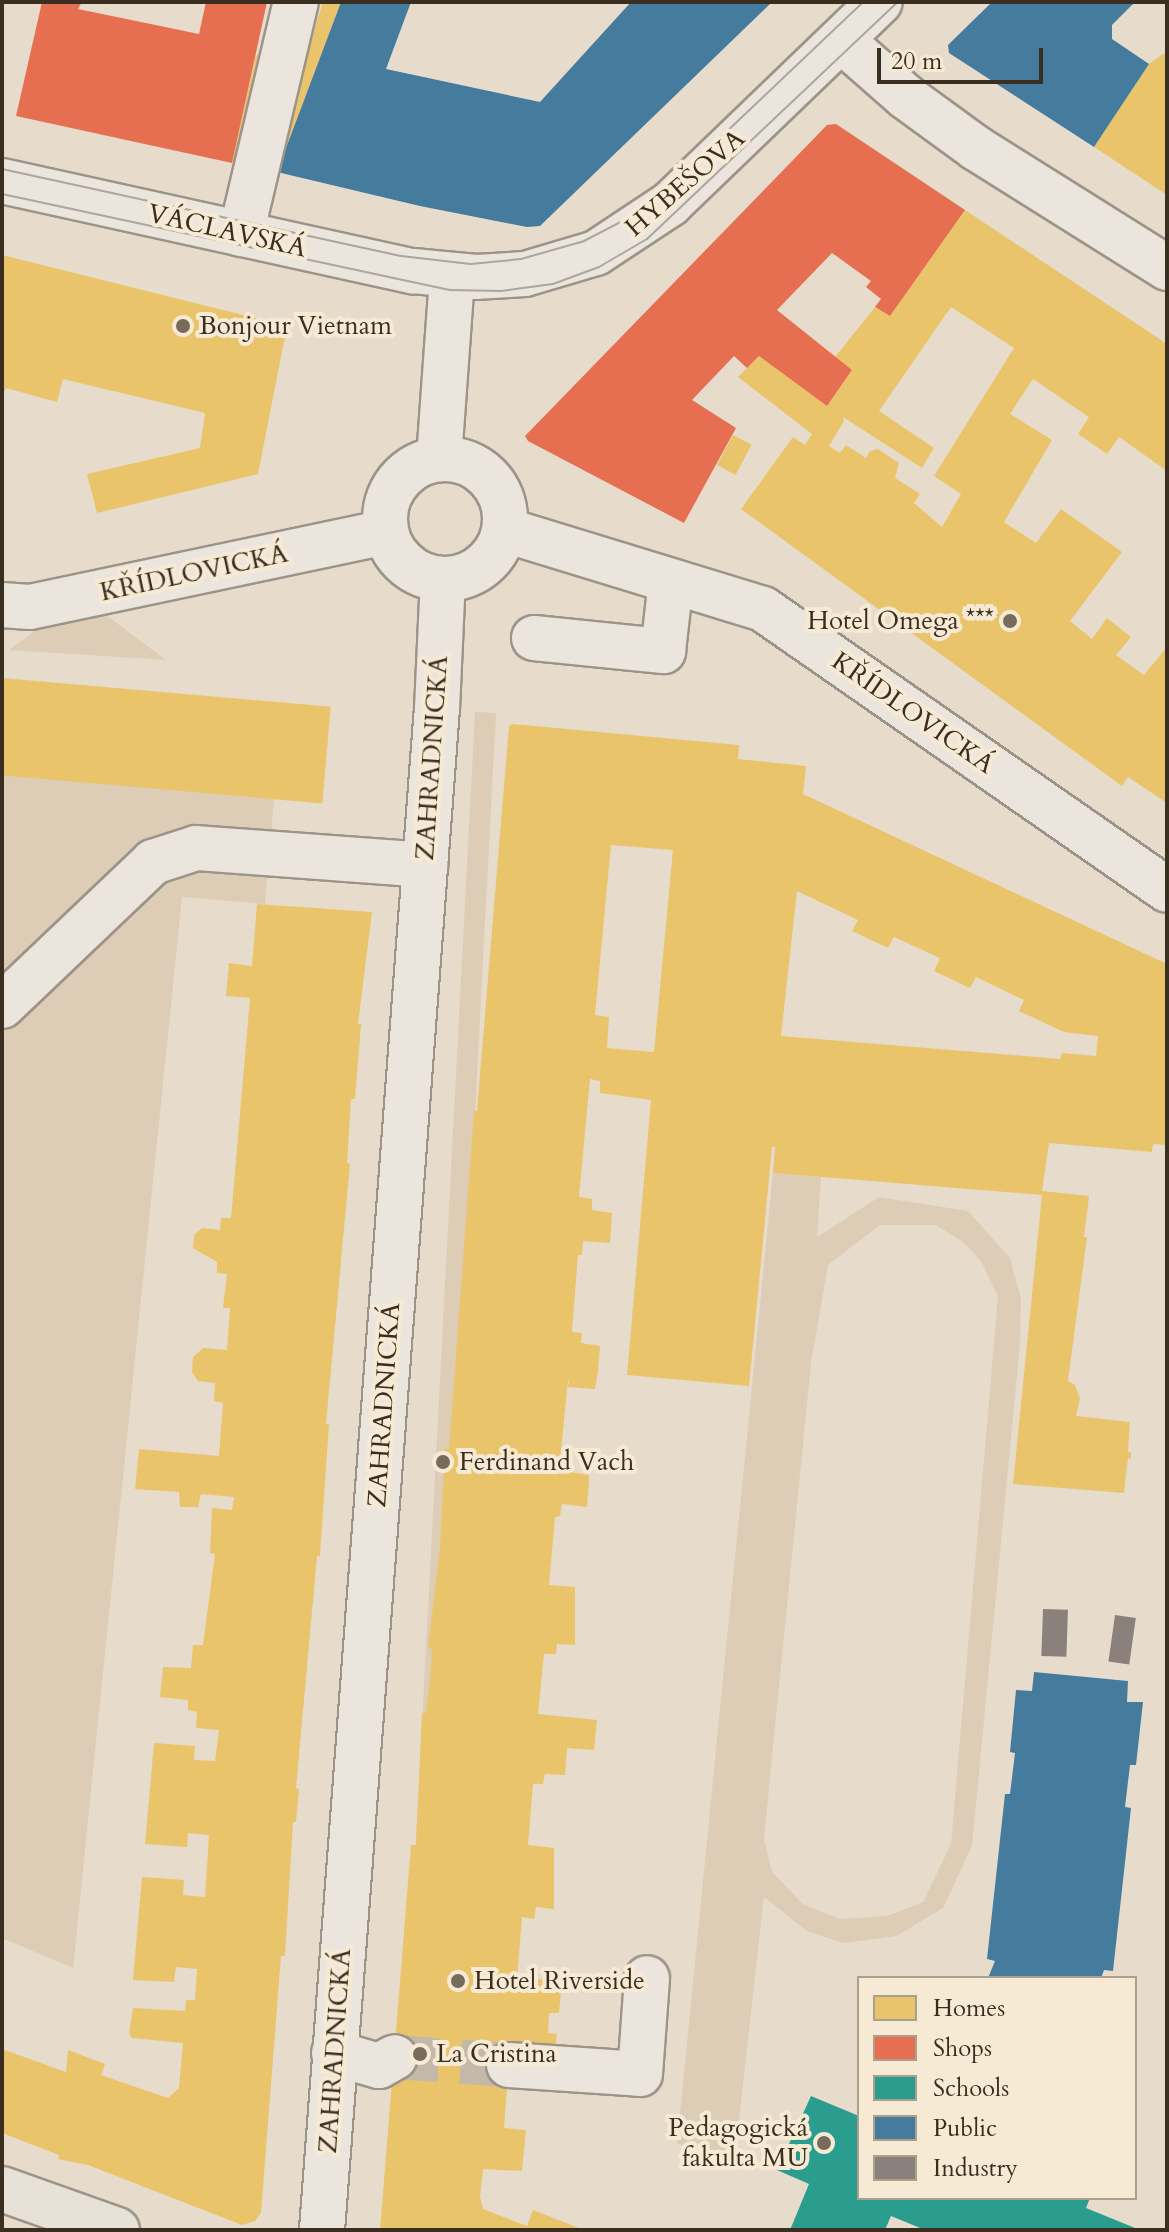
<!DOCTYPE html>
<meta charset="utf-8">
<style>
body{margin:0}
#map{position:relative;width:1169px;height:2232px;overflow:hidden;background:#e7dccb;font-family:Cardo,serif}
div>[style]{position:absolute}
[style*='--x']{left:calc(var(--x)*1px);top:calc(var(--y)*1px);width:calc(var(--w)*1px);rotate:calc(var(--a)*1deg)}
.green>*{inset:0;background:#ddcdb6;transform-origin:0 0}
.homes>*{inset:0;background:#e9c46a;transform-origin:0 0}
.shops>*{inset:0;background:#e76f51}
.schools>*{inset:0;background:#2a9d8f}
.public>*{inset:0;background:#457b9d}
.industry>*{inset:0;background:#8a817c;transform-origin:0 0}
.minor-tunnel>*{height:44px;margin-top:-22px;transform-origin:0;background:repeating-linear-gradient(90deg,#c4b9a9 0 44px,transparent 0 66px)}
.roads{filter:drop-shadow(2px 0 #9c9488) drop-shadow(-2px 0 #9c9488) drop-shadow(0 2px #9c9488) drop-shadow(0 -2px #9c9488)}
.minor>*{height:44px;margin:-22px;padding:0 22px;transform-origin:22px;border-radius:22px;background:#ebe5dd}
.minor>.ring{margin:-22px;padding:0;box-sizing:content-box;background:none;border:44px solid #ebe5dd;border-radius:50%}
.major>*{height:44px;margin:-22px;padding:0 22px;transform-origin:22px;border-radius:22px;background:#e8e1d7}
.tram>*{height:2px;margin:-1px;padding:0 1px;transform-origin:1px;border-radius:1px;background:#aca69f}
.dots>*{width:22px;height:22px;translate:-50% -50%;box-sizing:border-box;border:4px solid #f7ead5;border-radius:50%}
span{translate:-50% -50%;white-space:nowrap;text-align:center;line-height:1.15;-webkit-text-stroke:8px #f7ead5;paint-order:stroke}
.street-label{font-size:26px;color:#3a2e21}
.poi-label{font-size:26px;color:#3a2e21}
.left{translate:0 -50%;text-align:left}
.right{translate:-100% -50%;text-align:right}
.frame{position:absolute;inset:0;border:4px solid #3a2e21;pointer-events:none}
.legend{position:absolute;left:857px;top:1976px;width:280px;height:224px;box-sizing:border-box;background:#f7ead5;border:2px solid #ab9f8d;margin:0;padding:10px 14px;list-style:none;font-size:24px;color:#3a2e21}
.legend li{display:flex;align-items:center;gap:16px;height:40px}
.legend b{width:40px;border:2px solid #ab9f8d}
.scale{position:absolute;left:877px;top:48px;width:166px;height:36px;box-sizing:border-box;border:4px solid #3a2e21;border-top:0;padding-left:10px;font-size:24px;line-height:28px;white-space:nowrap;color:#3a2e21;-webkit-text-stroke:6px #f7ead5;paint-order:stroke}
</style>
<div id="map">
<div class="green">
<div style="clip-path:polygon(82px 597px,166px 660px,9px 650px)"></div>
<div style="left:475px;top:712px;width:21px;height:1523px;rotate:3deg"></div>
<div style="clip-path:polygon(2px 774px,274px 799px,265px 904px,182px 897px,73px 1968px,2px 1938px)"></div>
<div style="clip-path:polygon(evenodd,773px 1173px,821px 1177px,817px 1237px,879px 1197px,968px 1211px,1010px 1258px,1021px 1299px,1020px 1344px,972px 1846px,943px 1908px,897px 1936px,843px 1943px,807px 1931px,764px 1897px,735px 2156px,677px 2144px,773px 1173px,880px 1225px,936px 1225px,963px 1242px,981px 1261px,998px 1296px,951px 1844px,923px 1902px,887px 1916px,840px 1919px,803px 1904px,772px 1872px,764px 1839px,811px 1363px,828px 1265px,880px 1225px)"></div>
</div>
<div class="homes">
<div style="clip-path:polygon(323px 2px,341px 2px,277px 172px,232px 163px,256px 55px,304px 64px)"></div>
<div style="clip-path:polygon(1167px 51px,1167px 195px,1094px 147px,1149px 64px)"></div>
<div style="clip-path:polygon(evenodd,965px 210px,1167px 344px,1167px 471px,1119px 437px,1107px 454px,1078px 434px,1089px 417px,1033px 379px,1010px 414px,1052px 440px,1004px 522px,1036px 543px,1061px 509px,1122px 552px,1070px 621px,1092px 639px,1107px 618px,1131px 637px,1116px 655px,1144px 675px,1167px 647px,1167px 803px,1128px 777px,1122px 786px,741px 509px,793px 437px,805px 445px,812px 434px,738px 377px,759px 356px,827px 406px,852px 370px,835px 357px,875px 307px,890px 316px,965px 210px,951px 307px,1014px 348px,934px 476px,961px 494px,942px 527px,914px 503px,920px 494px,895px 478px,899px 463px,878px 449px,870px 451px,866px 458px,846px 445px,840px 453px,829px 446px,844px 421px,843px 417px,922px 468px,934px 448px,879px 411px,951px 307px)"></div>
<div style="clip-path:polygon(2px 255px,287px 326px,258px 474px,97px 513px,87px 474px,200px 448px,205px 413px,63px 379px,57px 402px,6px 388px,2px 395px)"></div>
<div style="left:733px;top:435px;width:21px;height:34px;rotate:28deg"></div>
<div style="left:2px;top:678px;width:330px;height:97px;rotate:5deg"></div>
<div style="clip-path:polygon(evenodd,513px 724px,739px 745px,738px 759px,806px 766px,803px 794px,1167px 964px,1167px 1145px,1153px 1144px,1152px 1152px,1049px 1143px,1042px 1191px,1089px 1196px,1084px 1237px,1087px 1237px,1068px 1381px,1075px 1385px,1080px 1398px,1076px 1416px,1130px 1422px,1128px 1452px,1131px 1452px,1131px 1459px,1128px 1458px,1124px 1493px,1013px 1484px,1042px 1195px,773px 1173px,775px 1147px,772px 1147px,749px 1386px,627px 1375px,651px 1100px,600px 1093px,600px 1081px,590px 1079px,579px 1197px,592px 1199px,592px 1210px,612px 1213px,610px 1243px,583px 1241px,582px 1255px,578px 1255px,572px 1332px,582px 1333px,581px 1343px,600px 1346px,598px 1371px,595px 1389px,568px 1387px,569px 1380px,568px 1380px,560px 1461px,570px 1461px,569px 1472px,589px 1475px,589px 1482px,587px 1507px,562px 1504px,560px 1516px,555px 1517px,549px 1585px,575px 1587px,575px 1645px,557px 1644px,556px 1654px,544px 1654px,538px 1714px,597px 1720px,594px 1750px,567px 1748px,565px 1775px,545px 1774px,543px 1784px,533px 1784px,528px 1845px,554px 1848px,554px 1909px,536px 1907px,534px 1919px,522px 1917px,517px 1978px,562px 1981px,559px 2013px,549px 2013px,548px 2033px,557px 2034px,554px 2064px,509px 2061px,504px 2128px,526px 2130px,522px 2171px,483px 2169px,480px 2197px,483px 2209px,527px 2226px,533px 2210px,584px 2230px,380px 2230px,411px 1845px,416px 1845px,422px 1713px,426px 1713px,430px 1681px,432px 1649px,428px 1648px,440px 1548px,445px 1449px,449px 1449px,474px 1111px,477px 1111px,509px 726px,513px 724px,611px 845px,673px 850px,654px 1052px,607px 1048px,609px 1017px,595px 1015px,611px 845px,513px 724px,797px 891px,858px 920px,852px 931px,888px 948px,894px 937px,940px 958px,934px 971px,970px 988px,976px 977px,1024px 1000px,1019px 1011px,1064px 1032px,1098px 1036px,1096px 1056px,1062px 1053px,1060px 1059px,781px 1036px,797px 891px)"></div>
<div style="clip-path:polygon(257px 904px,372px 912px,358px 1024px,361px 1024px,355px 1099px,351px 1099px,347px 1163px,350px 1164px,326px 1424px,329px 1424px,320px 1556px,317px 1556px,296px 1788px,299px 1789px,296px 1822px,293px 1822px,285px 1956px,281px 1956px,261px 2213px,255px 2221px,242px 2225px,88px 2165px,58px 2159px,59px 2155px,2px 2133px,2px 2049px,66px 2072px,68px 2050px,105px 2064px,101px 2075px,168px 2098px,179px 2088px,183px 2043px,132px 2038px,129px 2033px,133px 2008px,185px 2011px,186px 2000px,195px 2000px,197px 1969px,176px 1967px,174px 1982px,133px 1980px,142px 1877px,184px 1880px,183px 1895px,205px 1897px,209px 1835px,188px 1833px,187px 1847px,145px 1844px,154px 1743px,195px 1746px,194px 1760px,215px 1761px,219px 1730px,196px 1728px,197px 1712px,188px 1710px,188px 1700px,160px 1697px,163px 1667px,191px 1668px,193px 1645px,203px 1645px,215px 1554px,210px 1553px,212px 1508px,232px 1510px,234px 1497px,201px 1494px,198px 1507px,180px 1507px,179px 1492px,135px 1489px,139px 1449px,219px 1456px,223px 1403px,214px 1401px,215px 1383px,198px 1381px,192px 1372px,193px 1357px,203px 1348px,227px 1350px,230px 1308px,223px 1308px,227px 1274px,217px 1273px,217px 1262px,193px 1248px,194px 1235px,202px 1228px,220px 1230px,221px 1218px,231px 1218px,250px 998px,226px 996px,229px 963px,252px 966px)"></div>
</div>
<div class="shops">
<div style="clip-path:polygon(42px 2px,82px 2px,78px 9px,199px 34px,206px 2px,267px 2px,232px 163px,16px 116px)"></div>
<div style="clip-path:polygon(836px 124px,965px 210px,890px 316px,875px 307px,881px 299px,866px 287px,871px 281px,832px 253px,777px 310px,852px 370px,827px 406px,759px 356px,747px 368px,734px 356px,692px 400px,736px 428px,684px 523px,528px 441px,525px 436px,827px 125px)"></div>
</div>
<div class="schools">
<div style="clip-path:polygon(811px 2096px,859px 2116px,859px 2198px,1090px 2198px,1086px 2208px,1140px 2230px,925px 2230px,891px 2216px,885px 2230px,790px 2230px,809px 2184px,777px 2170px)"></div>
</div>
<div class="public">
<div style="clip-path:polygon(341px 2px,411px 2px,386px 69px,540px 102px,631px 2px,772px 2px,540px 226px,527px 227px,420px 206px,277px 172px)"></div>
<div style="clip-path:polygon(992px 2px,1135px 2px,1112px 25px,1112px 39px,1149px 64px,1094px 147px,949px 53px,948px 45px)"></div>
<div style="clip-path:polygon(1034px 1672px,1128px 1681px,1127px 1702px,1143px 1702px,1136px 1765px,1130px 1765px,1125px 1807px,1131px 1808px,1113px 1971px,1104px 1970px,1101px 1978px,988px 1978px,995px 1961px,987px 1959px,1005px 1794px,1010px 1794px,1015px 1753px,1010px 1752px,1016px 1690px,1032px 1691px)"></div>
</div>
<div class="industry">
<div style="left:1043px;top:1609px;width:25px;height:47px;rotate:2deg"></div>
<div style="left:1115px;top:1615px;width:21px;height:47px;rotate:8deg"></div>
</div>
<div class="minor-tunnel">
<div style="--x:395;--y:2057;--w:114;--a:4"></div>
</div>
<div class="roads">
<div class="minor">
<div style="--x:841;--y:40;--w:86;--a:41.2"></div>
<div style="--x:906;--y:97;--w:87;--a:36.1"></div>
<div style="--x:976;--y:148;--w:226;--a:32.1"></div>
<div style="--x:2;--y:181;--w:421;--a:12.4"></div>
<div style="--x:413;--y:271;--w:63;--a:5.4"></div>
<div style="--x:476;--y:277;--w:49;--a:-3.5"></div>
<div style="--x:525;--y:274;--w:74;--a:-16.5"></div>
<div style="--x:596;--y:253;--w:89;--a:-33.5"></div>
<div style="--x:670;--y:204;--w:291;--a:-43.9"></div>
<div style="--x:241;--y:234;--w:238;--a:-76.7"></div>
<div class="ring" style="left:385px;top:459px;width:76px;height:76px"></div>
<div style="--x:439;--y:459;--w:183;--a:-85.9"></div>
<div style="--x:505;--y:530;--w:270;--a:17"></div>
<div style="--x:763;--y:609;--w:492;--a:34.8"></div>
<div style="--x:2;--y:605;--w:28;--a:4"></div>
<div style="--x:30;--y:607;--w:364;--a:-11.9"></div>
<div style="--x:534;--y:638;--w:130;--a:5.8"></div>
<div style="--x:663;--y:651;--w:70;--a:-83.5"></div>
<div style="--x:2;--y:1006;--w:209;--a:-43.6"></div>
<div style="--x:153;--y:862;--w:45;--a:-18"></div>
<div style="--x:196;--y:848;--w:230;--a:4.2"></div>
<div style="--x:334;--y:2053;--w:47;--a:16.1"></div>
<div style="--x:379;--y:2066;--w:18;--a:-29"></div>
<div style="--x:509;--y:2065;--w:131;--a:3.9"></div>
<div style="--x:640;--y:2074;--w:96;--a:-85.8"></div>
<div style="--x:322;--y:2230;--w:1525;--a:-85.68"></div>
<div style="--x:437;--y:709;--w:130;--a:-87.4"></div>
</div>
<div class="major">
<div style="--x:2;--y:2189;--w:122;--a:19.6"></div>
</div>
</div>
<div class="tram">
<div style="--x:2;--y:169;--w:408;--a:12.3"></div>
<div style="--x:401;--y:256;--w:70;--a:6.5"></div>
<div style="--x:471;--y:264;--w:50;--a:-5.7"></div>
<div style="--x:521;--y:259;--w:66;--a:-15.9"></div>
<div style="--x:584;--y:241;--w:54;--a:-27.5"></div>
<div style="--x:632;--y:216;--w:39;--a:-38"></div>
<div style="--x:663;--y:192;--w:276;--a:-43.5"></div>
<div style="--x:2;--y:194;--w:459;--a:12.1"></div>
<div style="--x:451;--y:290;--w:50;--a:1.1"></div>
<div style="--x:501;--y:291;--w:52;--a:-7.7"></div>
<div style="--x:553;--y:284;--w:49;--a:-20.3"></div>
<div style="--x:599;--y:267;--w:56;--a:-30.3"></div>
<div style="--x:647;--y:239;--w:345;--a:-43.4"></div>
</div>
<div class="dots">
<div style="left:183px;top:326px;background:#776b5c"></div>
<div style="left:1010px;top:621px;background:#776b5c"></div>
<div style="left:443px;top:1462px;background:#776b5c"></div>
<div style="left:458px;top:1981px;background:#776b5c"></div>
<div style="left:420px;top:2054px;background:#776b5c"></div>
<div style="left:824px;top:2143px;background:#776b5c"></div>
</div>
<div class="street-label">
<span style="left:685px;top:183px;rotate:-41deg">HYBEŠOVA</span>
<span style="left:227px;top:231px;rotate:13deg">VÁCLAVSKÁ</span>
<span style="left:194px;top:573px;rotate:-12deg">KŘÍDLOVICKÁ</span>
<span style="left:913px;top:713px;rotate:35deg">KŘÍDLOVICKÁ</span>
<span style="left:432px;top:758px;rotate:-86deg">ZAHRADNICKÁ</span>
<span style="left:384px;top:1405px;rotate:-86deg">ZAHRADNICKÁ</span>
<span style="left:335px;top:2051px;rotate:-86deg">ZAHRADNICKÁ</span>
</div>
<div class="poi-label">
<span class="left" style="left:199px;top:326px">Bonjour Vietnam</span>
<span class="right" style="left:994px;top:621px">Hotel Omega ***</span>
<span class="left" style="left:459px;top:1462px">Ferdinand Vach</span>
<span class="left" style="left:474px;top:1981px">Hotel Riverside</span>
<span class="left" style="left:436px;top:2054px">La Cristina</span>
<span class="right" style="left:808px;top:2143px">Pedagogická<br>fakulta MU</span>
</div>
<div class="frame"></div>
<ul class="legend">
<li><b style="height:22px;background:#e9c46a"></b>Homes</li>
<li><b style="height:22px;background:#e76f51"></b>Shops</li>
<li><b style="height:22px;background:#2a9d8f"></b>Schools</li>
<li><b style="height:22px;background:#457b9d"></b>Public</li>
<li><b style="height:22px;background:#8a817c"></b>Industry</li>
</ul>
<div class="scale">20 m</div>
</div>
